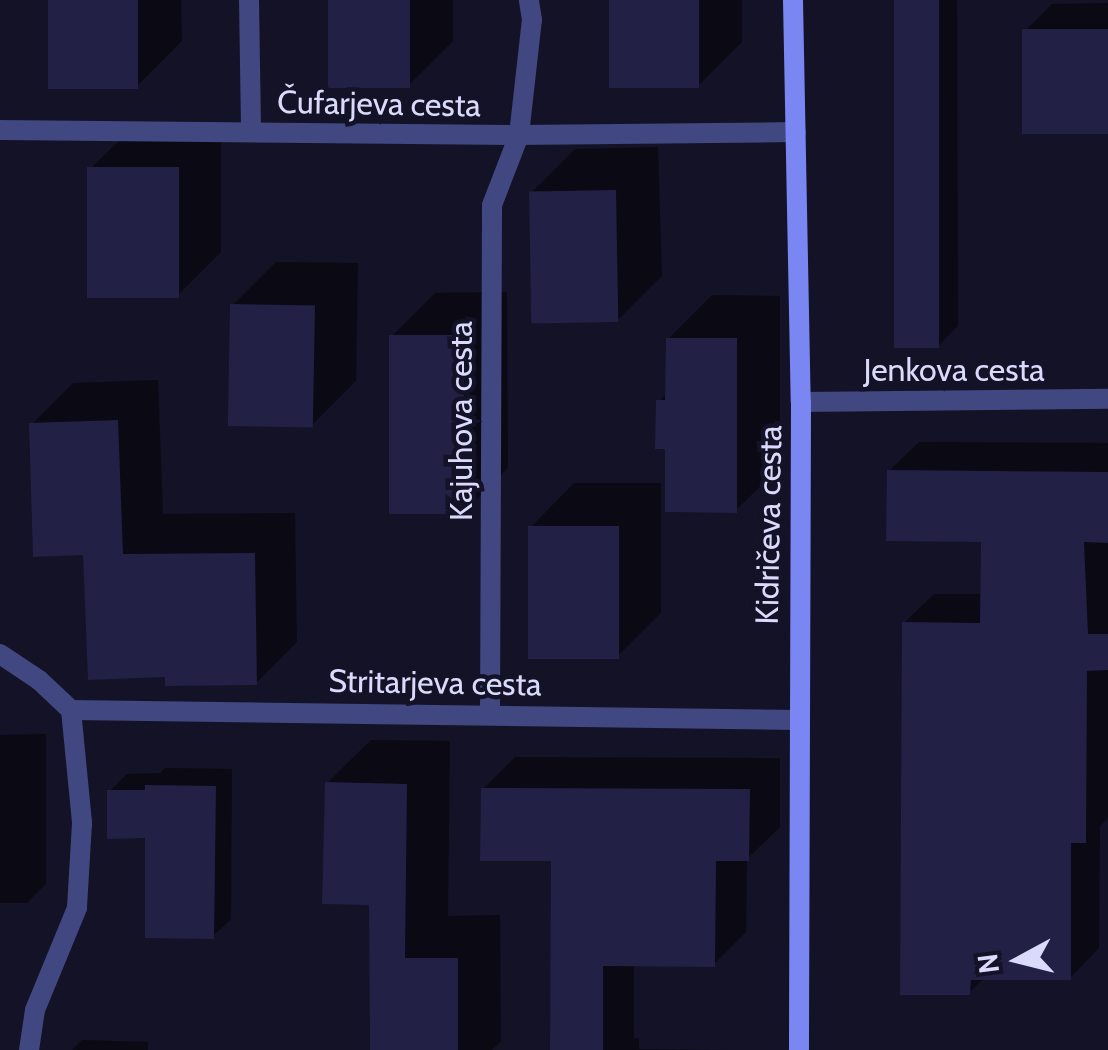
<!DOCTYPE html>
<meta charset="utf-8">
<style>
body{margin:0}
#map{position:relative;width:1108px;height:1050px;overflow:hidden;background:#131226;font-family:Cabin,sans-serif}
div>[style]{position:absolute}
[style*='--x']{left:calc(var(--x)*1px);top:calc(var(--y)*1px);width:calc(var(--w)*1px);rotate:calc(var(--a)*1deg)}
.shadow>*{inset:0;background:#0007}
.building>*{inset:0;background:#222045;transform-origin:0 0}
.street>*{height:20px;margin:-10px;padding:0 10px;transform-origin:10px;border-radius:10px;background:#414781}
.secondary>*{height:20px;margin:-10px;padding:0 10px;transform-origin:10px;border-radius:10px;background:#7a87f3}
span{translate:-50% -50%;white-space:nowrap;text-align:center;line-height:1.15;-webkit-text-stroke:9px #131226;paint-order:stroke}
.street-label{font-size:32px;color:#dadbfc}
.north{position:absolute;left:968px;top:910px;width:100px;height:100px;-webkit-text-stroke:8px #131226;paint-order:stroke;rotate:263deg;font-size:28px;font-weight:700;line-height:40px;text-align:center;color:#dadbfc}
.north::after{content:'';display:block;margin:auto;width:35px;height:45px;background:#dadbfc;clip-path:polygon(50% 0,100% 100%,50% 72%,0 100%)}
</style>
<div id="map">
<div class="shadow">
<div style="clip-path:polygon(50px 0,181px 0,182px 41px,138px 85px)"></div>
<div style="clip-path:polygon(330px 0,453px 0,453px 41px,409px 85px)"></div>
<div style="clip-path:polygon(611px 0,742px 0,742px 42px,698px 86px)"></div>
<div style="clip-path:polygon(896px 0,957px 0,958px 326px,939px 345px)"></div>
<div style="clip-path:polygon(1108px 3px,1108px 131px,1025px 31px,1052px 4px)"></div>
<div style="clip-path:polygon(221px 125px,221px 252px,178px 295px,90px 169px,134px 126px)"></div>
<div style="clip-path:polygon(658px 147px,662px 276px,618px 320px,531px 193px,575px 149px)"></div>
<div style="clip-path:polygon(276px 262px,358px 263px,356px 381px,312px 425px,232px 306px)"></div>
<div style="clip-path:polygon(507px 292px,508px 468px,464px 512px,392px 336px,435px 293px)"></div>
<div style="clip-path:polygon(712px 295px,780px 296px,780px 467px,736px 510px,667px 447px,658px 402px,668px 392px,668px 339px)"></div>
<div style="clip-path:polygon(158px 380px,163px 514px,295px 513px,297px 642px,256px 683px,168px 674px,86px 553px,32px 424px,73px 383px)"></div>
<div style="clip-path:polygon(919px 442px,1108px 443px,1108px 818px,1100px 826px,1099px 948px,1070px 978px,985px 977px,969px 993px,904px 623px,934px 594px,983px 594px,983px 539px,889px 471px)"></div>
<div style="clip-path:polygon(574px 483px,661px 483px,661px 613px,618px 656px,531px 527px)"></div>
<div style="clip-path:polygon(46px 734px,46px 884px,27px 903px,0 903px,0 735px)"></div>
<div style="clip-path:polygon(371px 740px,450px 741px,448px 916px,500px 915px,501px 1041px,492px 1050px,372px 1050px,371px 903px,327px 783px)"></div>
<div style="clip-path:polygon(515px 757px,780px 758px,780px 827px,747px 859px,746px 932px,714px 964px,634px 964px,634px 1038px,639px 1038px,639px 1049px,732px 1050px,553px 1050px,554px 858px,483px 789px)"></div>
<div style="clip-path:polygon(165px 768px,232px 769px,231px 919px,213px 936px,148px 836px,110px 791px,127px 774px,160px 773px)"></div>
<div style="clip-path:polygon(82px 1040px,148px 1042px,148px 1050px,72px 1050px)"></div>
</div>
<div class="building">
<div style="left:48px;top:0;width:90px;height:89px"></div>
<div style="left:328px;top:0;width:82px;height:88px"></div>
<div style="left:609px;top:0;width:90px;height:88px"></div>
<div style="left:894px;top:0;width:45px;height:348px"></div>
<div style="left:1108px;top:29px;width:105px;height:86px;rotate:90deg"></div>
<div style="left:179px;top:167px;width:131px;height:92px;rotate:90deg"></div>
<div style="left:616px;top:190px;width:132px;height:87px;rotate:89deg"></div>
<div style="left:230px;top:304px;width:85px;height:122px;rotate:1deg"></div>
<div style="left:389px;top:335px;width:75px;height:179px"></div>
<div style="clip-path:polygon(666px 338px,737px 338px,737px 513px,665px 512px,665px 449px,655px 449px,656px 400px,665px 400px)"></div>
<div style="clip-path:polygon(118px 420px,123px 554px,255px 553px,257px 685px,165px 686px,165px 677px,88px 680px,83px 555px,33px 557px,29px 423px)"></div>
<div style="clip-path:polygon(887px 470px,1108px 472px,1108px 543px,1084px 542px,1088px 634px,1108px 634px,1108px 670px,1087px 671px,1086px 843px,1071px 843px,1071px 980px,971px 980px,970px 995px,900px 995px,902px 622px,980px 623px,981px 542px,886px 541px)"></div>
<div style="left:528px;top:526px;width:91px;height:133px"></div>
<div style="clip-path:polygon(325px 782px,407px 784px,405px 958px,458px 958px,458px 1050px,370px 1050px,369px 905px,322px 904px)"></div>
<div style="clip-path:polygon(145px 785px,216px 786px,214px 939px,145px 938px,145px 838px,107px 839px,107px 790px,145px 790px)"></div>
<div style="clip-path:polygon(481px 788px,750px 789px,749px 861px,716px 861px,715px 967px,603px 966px,603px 1050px,550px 1050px,551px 861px,480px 861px)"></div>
</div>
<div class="street">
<div style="--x:249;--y:0;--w:132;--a:89.1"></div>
<div style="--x:0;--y:130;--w:519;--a:0.55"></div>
<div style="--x:519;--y:135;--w:277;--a:-0.6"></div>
<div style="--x:801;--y:402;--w:307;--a:-0.6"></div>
<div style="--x:0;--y:654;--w:47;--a:33.7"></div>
<div style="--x:39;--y:680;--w:44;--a:43.2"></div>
<div style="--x:71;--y:710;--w:114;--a:84.4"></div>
<div style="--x:82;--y:823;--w:85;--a:93.4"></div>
<div style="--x:77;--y:908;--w:110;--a:112.4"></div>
<div style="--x:35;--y:1010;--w:40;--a:98.5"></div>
<div style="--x:71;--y:710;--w:726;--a:0.79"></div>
<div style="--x:490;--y:713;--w:508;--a:-89.77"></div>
<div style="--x:492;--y:205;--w:75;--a:-68.9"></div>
<div style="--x:519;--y:135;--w:116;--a:-83.6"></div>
<div style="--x:532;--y:20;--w:20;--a:-99"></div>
</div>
<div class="secondary">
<div style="--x:793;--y:0;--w:402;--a:88.9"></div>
<div style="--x:801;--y:402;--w:648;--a:90.18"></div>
</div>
<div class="street-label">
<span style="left:379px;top:104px;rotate:1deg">Čufarjeva cesta</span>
<span style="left:954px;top:370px">Jenkova cesta</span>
<span style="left:461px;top:421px;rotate:-90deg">Kajuhova cesta</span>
<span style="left:769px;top:525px;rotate:-89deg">Kidričeva cesta</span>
<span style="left:435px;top:683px;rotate:1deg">Stritarjeva cesta</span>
</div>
<div class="north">N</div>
</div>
